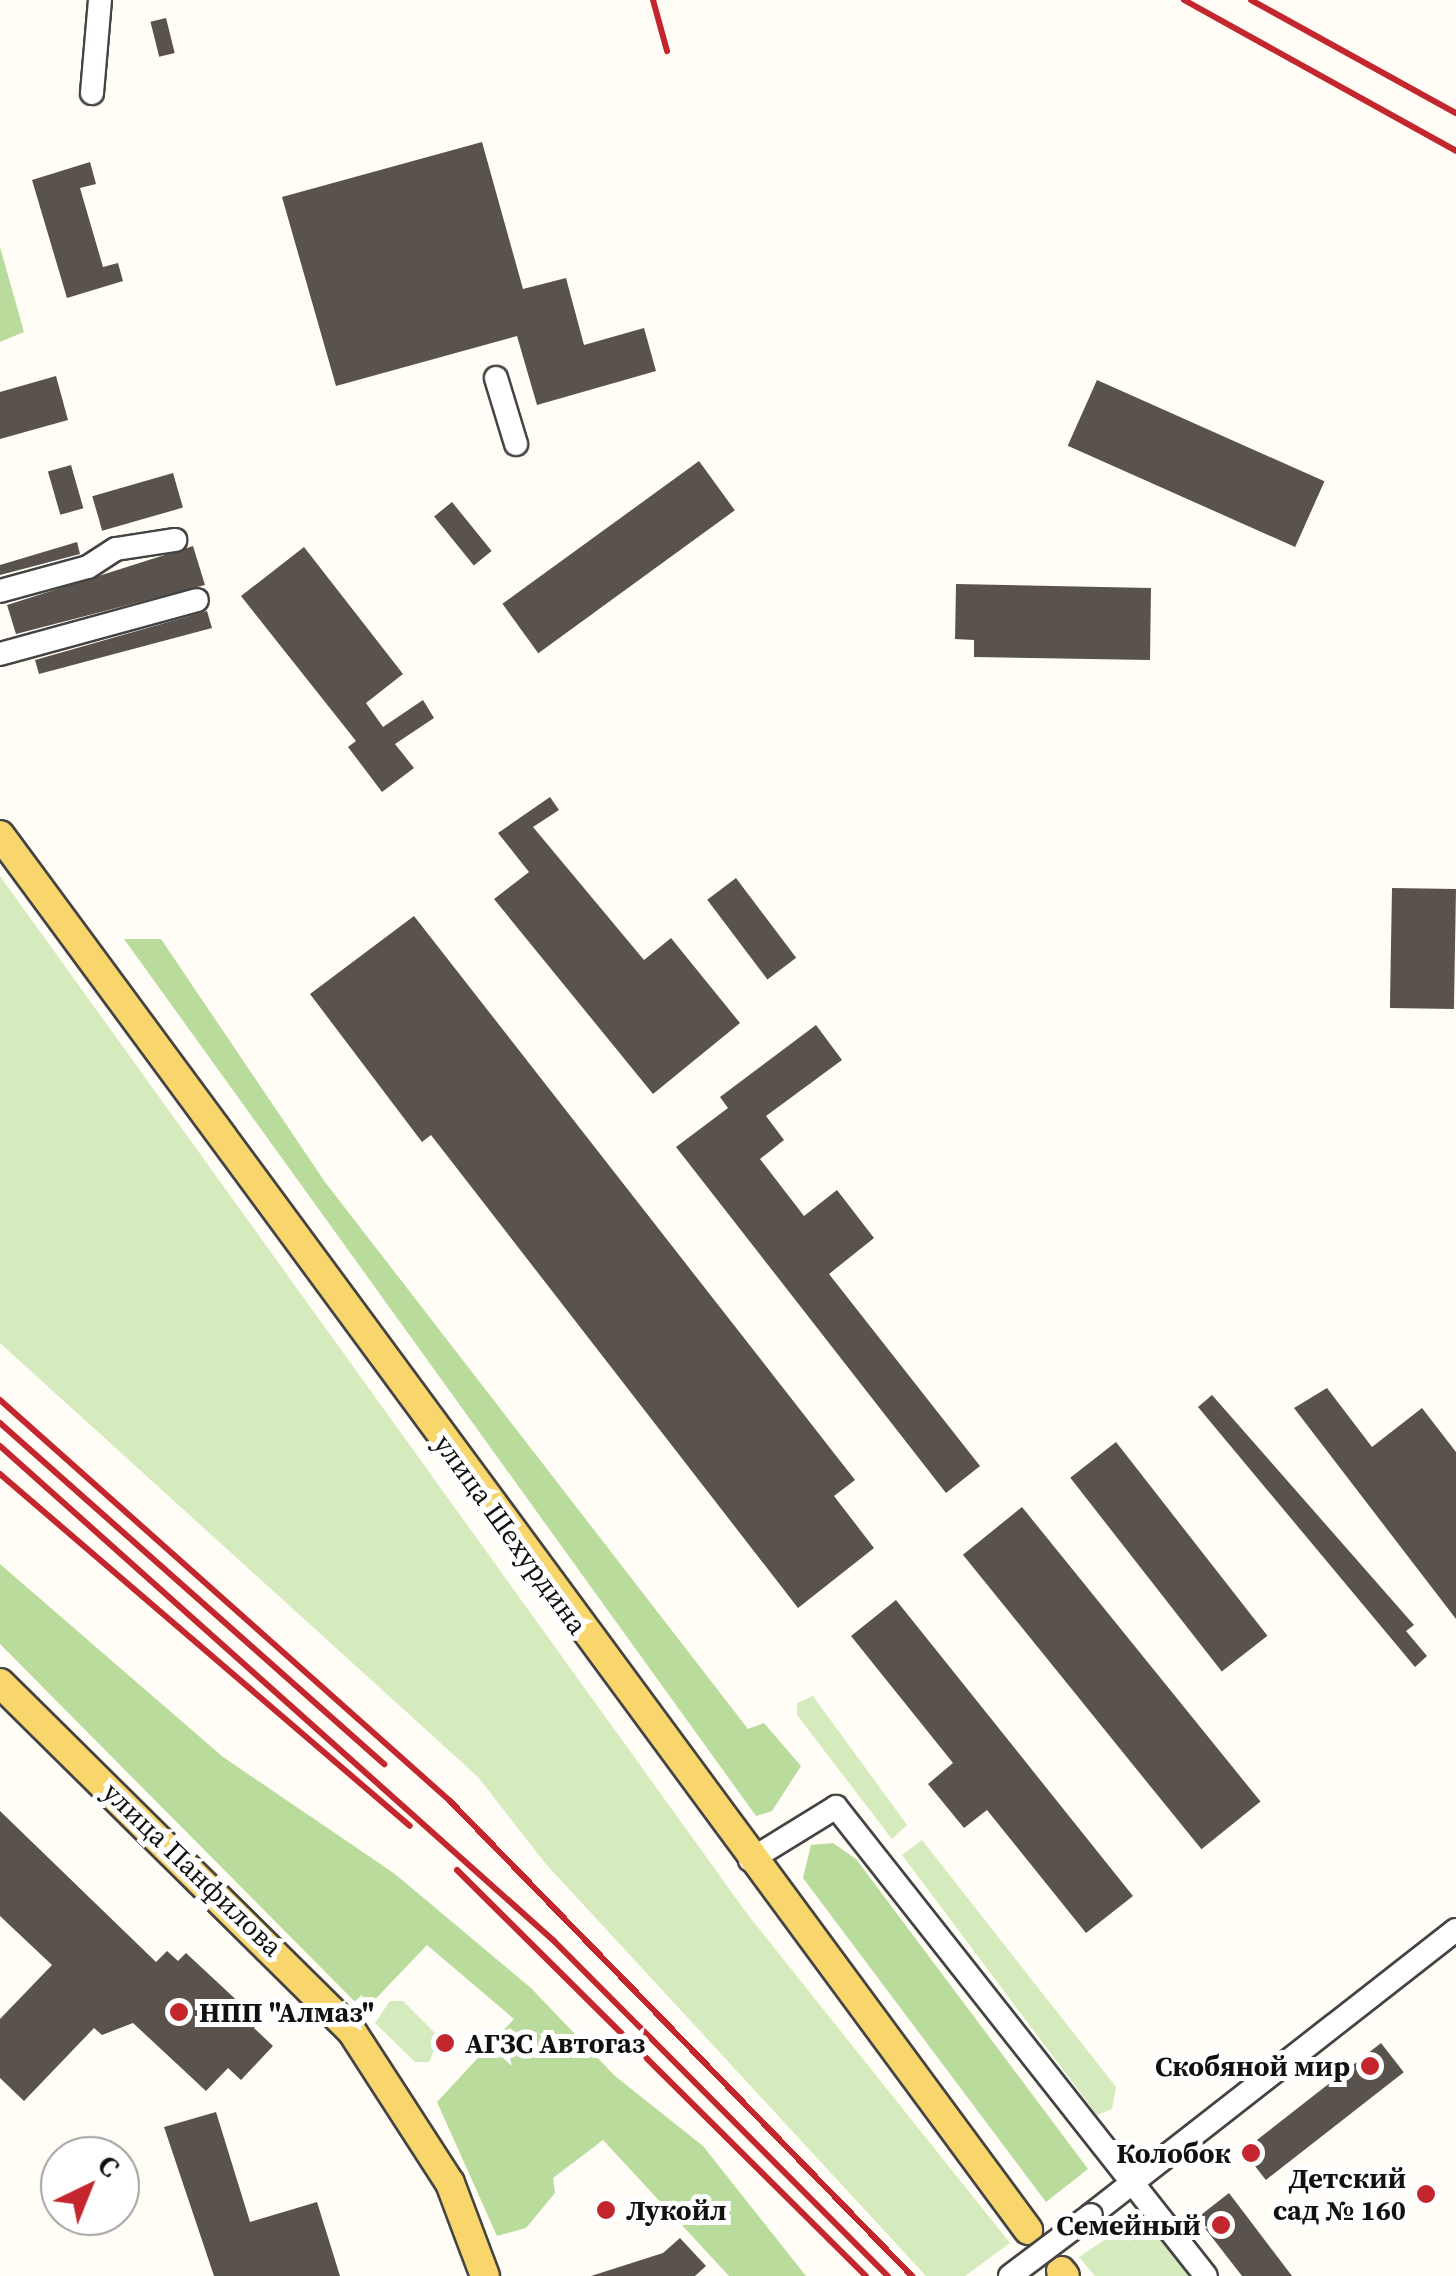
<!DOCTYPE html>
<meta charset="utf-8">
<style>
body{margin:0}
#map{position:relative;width:1456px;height:2276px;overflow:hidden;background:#fffdf5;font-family:"Source Serif 4",serif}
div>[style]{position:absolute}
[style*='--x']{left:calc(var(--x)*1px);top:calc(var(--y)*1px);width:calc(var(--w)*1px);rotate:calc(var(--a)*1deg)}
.green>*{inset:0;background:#d5ebbd}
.forest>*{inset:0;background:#b9dc9c}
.building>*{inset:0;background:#5a524d;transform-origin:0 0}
.roads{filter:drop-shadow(2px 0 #444) drop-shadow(-2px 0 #444) drop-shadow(0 2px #444) drop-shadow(0 -2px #444)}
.minor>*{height:22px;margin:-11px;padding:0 11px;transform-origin:11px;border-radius:11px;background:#fff}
.major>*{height:28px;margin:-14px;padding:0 14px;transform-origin:14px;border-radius:14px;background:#f9d66b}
.rail>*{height:6px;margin:-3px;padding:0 3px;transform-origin:3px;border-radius:3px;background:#c4262e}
.bridges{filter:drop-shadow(2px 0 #444) drop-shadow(-2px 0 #444) drop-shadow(0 2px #444) drop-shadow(0 -2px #444)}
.minor-bridge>*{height:22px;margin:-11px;padding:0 11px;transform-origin:11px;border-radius:11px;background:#fff}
.dots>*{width:28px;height:28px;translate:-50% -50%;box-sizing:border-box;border:5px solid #fff;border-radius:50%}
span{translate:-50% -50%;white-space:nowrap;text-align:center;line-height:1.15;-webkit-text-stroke:10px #fff;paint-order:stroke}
.street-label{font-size:28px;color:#111}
.poi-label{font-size:28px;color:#111;font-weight:700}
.left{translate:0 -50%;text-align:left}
.right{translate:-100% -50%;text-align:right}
.north{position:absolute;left:40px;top:2136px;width:100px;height:100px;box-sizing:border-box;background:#fff;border:2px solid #a0a0a0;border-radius:50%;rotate:43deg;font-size:28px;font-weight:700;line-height:40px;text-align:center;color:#111}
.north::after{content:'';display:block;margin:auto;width:35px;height:45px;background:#c4262e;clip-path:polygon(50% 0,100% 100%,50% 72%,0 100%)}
</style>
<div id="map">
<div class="green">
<div style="clip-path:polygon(0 876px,748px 1915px,1010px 2243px,965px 2276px,926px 2276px,545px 1863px,478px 1777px,0 1343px)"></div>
<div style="clip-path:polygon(813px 1696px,907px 1825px,892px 1839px,797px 1715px,797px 1703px)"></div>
<div style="clip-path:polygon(922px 1840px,1116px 2087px,1112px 2109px,1097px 2115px,902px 1855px)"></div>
<div style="clip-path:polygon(390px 2001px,403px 2001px,440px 2038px,429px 2062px,415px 2062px,375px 2023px)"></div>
<div style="clip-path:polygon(1133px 2221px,1148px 2226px,1193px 2276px,1095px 2276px,1079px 2257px)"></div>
</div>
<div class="forest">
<div style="clip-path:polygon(0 247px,24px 332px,0 342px)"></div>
<div style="clip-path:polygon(124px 939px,161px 939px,325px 1182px,748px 1729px,764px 1723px,801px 1766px,772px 1811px,756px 1816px)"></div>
<div style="clip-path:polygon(0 1564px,223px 1757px,395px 1874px,531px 1988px,615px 2076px,703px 2146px,806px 2276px,729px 2276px,603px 2140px,553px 2178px,555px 2193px,526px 2228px,497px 2236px,437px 2102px,514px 2019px,427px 1945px,364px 2011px,0 1644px)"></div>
<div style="clip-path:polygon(833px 1843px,856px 1859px,1088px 2169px,1046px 2202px,803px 1878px,811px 1845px)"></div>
</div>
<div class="building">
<div style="left:166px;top:18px;width:36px;height:16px;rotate:76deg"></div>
<div style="clip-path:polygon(482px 142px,523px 289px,566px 278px,584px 345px,644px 328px,656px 371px,537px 405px,517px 336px,336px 386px,282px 197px)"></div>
<div style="clip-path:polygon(90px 162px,96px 184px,80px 188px,103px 267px,118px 263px,123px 281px,67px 298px,32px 180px)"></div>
<div style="clip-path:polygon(56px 376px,68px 420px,0 439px,0 392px)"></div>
<div style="left:1097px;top:380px;width:249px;height:72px;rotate:24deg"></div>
<div style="left:699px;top:461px;width:61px;height:243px;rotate:54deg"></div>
<div style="left:71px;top:465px;width:45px;height:24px;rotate:74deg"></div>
<div style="left:173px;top:473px;width:36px;height:84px;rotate:74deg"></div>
<div style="left:452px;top:502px;width:63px;height:23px;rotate:51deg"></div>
<div style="clip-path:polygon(77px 542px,80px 554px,0 575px,0 565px)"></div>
<div style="clip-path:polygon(193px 546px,205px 585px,16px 634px,7px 605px)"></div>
<div style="clip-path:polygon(304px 547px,403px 674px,366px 703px,383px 727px,423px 700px,434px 718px,395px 744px,414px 768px,382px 792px,348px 747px,356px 741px,241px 596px)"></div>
<div style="clip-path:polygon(956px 584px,1151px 588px,1150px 660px,974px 657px,974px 640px,955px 639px)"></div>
<div style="clip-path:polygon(207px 611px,212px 628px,39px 674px,35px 660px)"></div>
<div style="clip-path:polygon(550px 797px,559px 810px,533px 827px,644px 960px,671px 938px,740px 1023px,653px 1094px,494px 899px,529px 872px,498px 833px)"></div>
<div style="left:736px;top:878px;width:100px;height:36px;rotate:53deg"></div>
<div style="left:1392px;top:888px;width:64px;height:120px;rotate:1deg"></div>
<div style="clip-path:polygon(414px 916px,855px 1480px,834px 1496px,874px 1548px,798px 1608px,431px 1135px,422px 1142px,310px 994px)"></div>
<div style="clip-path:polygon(816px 1025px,842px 1060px,766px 1116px,784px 1140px,760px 1159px,804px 1216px,837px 1190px,874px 1238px,829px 1274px,980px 1466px,946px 1493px,676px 1147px,728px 1108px,720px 1097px)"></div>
<div style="clip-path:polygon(1327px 1388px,1372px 1447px,1422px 1408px,1456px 1452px,1456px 1619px,1294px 1408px)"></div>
<div style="clip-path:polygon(1212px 1395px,1414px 1625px,1406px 1631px,1427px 1656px,1415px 1667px,1198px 1407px)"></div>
<div style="left:1116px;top:1442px;width:246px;height:58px;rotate:52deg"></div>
<div style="left:1022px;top:1507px;width:379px;height:76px;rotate:51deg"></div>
<div style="clip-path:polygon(896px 1600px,1133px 1896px,1086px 1933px,987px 1810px,964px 1828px,928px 1784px,953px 1763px,851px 1636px)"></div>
<div style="clip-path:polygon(0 1811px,156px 1962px,167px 1951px,178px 1961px,186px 1953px,260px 2022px,254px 2028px,273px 2046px,241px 2080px,228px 2068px,206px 2091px,133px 2023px,102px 2035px,94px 2028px,24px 2101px,0 2078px,0 2019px,52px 1965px,0 1916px)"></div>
<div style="left:1381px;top:2043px;width:37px;height:175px;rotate:52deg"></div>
<div style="clip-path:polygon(216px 2112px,250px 2222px,317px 2202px,340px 2276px,214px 2276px,164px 2127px)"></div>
<div style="clip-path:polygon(1229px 2193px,1248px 2218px,1292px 2276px,1242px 2276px,1197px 2218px)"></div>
<div style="clip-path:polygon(680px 2238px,706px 2266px,695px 2276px,591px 2276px,663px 2253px)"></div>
</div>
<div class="roads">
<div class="minor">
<div style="--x:92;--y:93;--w:93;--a:-85.1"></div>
<div style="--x:496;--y:378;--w:69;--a:73.1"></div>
<div style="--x:0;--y:591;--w:91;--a:-15.3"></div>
<div style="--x:88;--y:567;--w:33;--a:-33"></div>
<div style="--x:116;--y:549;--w:60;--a:-8.7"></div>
<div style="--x:0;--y:654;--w:204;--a:-15.3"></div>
<div style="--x:750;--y:1860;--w:101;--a:-31.6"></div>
<div style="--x:836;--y:1807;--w:597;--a:51.73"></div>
<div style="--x:1091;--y:2215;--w:463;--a:-38"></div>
</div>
<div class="major">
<div style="--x:0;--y:835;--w:1733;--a:53.61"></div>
<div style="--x:0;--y:1683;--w:494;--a:44.7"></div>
<div style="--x:351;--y:2030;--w:182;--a:57.1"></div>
<div style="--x:450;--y:2183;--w:99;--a:69.4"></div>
<div style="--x:1061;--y:2271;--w:6;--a:51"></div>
</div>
</div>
<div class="rail">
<div style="--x:653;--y:0;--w:53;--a:74.6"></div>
<div style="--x:1184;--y:0;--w:311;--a:29"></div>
<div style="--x:1251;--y:0;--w:234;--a:28.9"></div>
<div style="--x:0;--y:1400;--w:603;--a:41.7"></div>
<div style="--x:450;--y:1801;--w:663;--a:45.79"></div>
<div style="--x:0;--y:1423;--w:514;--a:41.61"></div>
<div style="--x:0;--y:1446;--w:743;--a:41.78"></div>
<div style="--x:554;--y:1941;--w:473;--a:45.1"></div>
<div style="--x:0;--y:1474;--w:540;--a:40.65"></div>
<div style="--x:457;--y:1870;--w:576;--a:44.79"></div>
</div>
<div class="bridges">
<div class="minor-bridge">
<div style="--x:1010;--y:2276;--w:101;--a:-37"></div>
</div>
</div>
<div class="dots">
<div style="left:179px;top:2012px;background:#c4262e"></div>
<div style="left:445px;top:2043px;background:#c4262e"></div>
<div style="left:1370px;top:2066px;background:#c4262e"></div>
<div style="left:1251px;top:2153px;background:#c4262e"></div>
<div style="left:1426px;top:2194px;background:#c4262e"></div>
<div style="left:606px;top:2210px;background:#c4262e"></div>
<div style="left:1221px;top:2225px;background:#c4262e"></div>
</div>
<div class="street-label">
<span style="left:511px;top:1534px;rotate:54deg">улица Шехурдина</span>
<span style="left:193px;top:1869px;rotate:44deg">улица Панфилова</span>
</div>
<div class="poi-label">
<span class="left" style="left:199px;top:2012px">НПП "Алмаз"</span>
<span class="left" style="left:465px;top:2043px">АГЗС Автогаз</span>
<span class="right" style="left:1350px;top:2066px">Скобяной мир</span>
<span class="right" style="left:1231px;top:2153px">Колобок</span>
<span class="right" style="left:1406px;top:2194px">Детский<br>сад № 160</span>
<span class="left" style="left:626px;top:2210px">Лукойл</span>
<span class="right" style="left:1201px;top:2225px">Семейный</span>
</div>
<div class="north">С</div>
</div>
